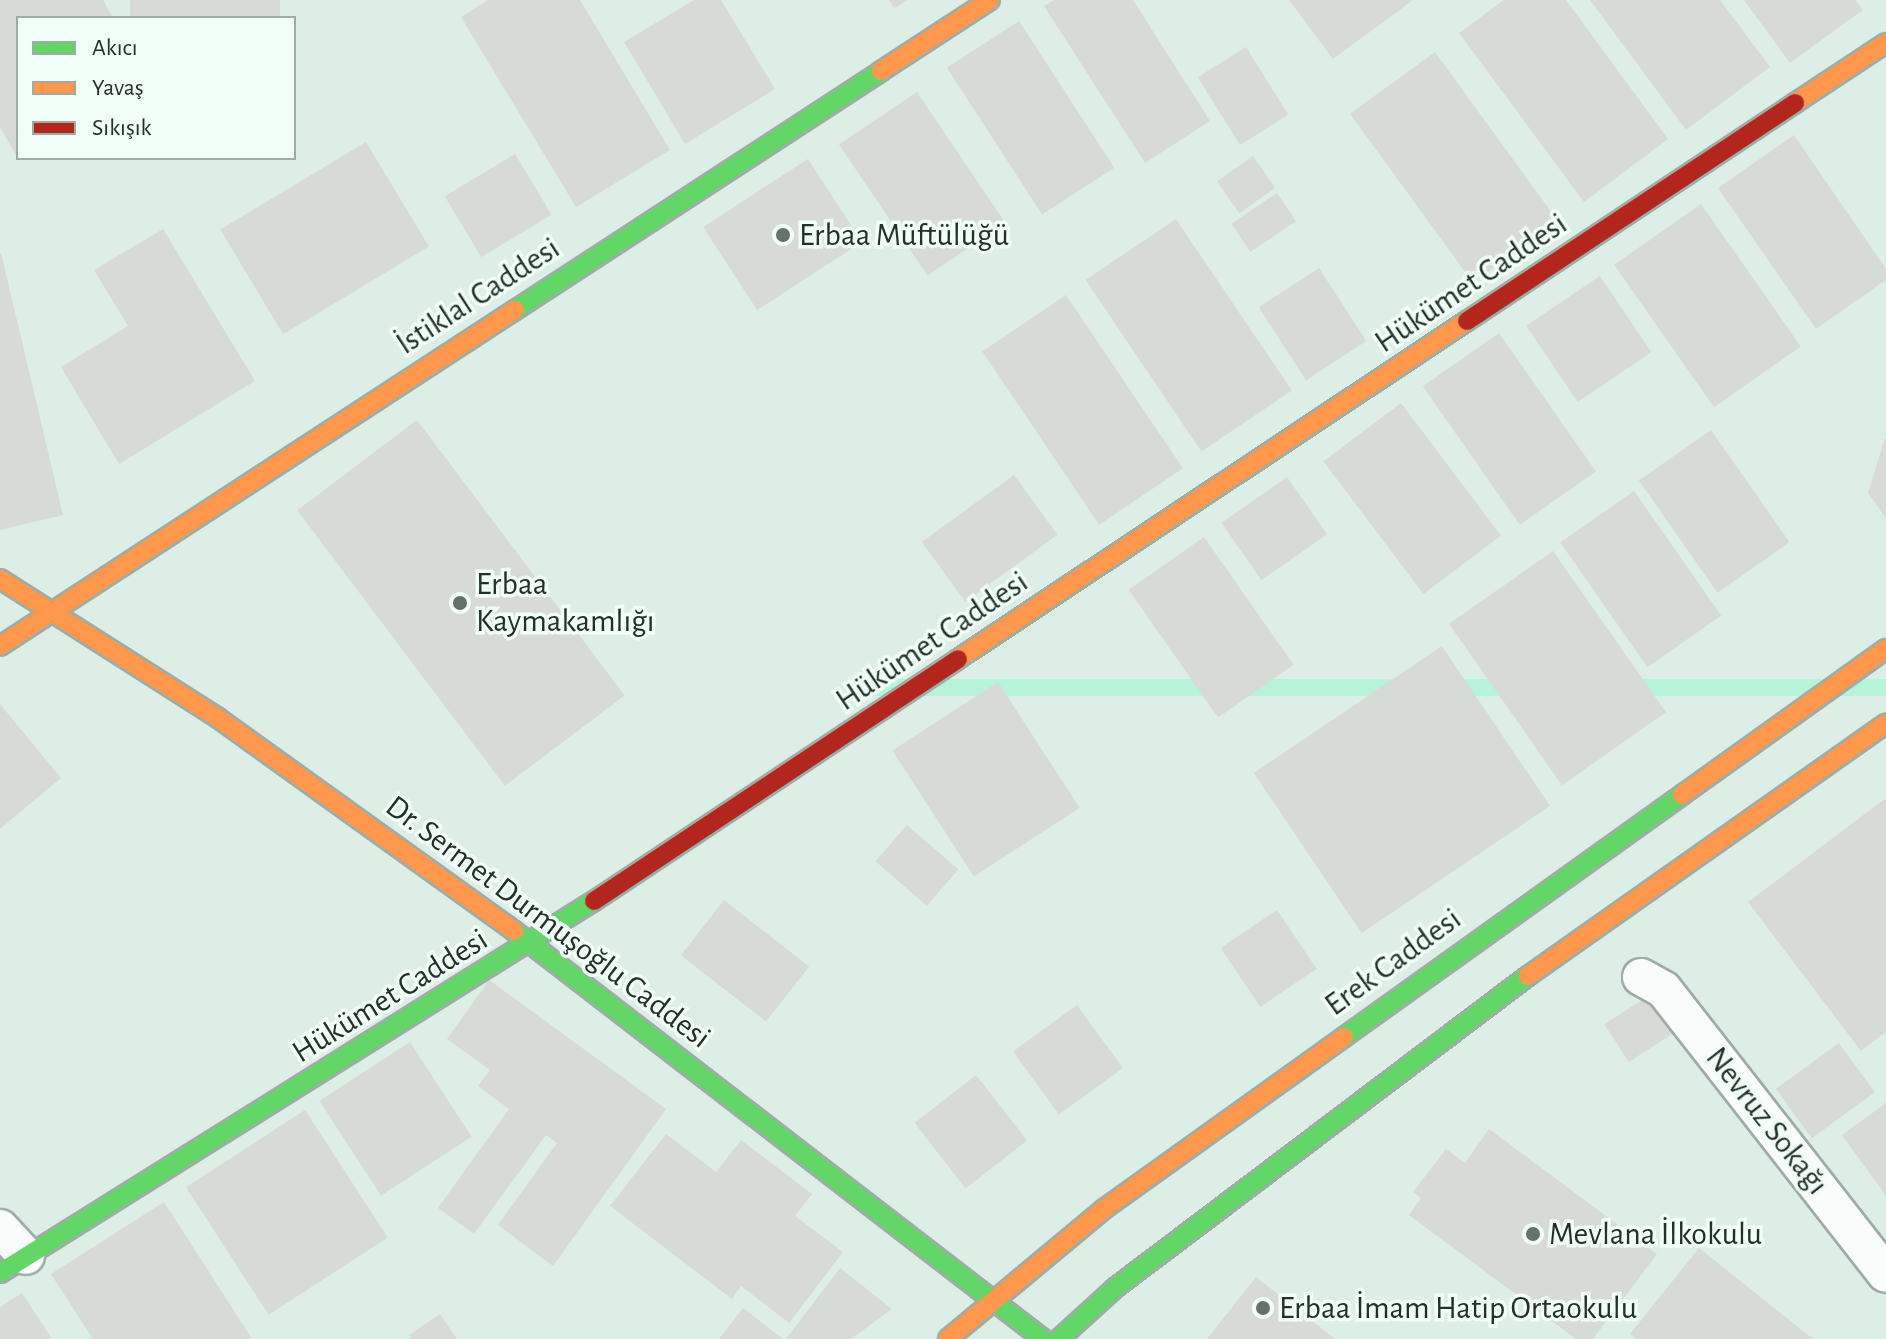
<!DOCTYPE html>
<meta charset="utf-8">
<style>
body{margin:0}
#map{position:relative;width:1886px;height:1339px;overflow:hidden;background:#ddeee6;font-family:"Alegreya Sans",sans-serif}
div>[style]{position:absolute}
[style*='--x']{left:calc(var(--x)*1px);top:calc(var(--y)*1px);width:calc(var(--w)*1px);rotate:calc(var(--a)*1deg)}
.green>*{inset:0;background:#b6f3d9;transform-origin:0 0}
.building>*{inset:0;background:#d8dad6;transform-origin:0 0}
.roads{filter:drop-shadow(2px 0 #9faca6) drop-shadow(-2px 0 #9faca6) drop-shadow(0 2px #9faca6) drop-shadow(0 -2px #9faca6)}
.street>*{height:36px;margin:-18px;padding:0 18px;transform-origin:18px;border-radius:18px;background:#fafcfb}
.fast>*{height:18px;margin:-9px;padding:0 9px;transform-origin:9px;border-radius:9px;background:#63d668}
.slow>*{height:18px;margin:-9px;padding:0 9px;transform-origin:9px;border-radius:9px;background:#ff974d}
.jam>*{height:18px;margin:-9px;padding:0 9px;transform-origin:9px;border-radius:9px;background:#b3261e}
.dots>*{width:22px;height:22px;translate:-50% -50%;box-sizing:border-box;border:4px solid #f1fdf7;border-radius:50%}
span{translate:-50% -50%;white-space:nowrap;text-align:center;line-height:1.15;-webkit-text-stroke:7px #f1fdf7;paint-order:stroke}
.poi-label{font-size:32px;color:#242f2a}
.left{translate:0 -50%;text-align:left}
.street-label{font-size:32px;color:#242f2a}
.legend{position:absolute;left:16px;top:16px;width:280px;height:144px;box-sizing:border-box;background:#f1fdf7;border:2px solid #9faba5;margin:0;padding:10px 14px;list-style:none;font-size:24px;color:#242f2a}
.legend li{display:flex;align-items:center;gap:16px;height:40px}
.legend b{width:40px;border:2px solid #9faba5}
</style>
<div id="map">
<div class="green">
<div style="left:1886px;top:679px;width:17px;height:1038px;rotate:90deg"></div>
</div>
<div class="building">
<div style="clip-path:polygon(0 0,103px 0,113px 18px,18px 18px,18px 159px,0 127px)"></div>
<div style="left:130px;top:0;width:150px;height:21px"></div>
<div style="clip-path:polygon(488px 0,580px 0,670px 150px,576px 207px,461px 17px)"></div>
<div style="clip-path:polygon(694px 0,721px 0,775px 89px,685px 144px,624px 42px)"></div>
<div style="clip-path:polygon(889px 0,908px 0,894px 8px)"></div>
<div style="clip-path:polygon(1054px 0,1133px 0,1210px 121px,1145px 163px,1044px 6px)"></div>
<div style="clip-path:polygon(1289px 0,1413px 0,1333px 59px)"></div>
<div style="clip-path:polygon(1504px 0,1566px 0,1668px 139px,1584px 202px,1459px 33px)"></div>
<div style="clip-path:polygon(1590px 0,1720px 0,1770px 67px,1686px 130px)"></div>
<div style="clip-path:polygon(1744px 0,1855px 0,1863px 10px,1790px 63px)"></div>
<div style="left:1019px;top:21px;width:175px;height:86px;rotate:57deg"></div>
<div style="left:1246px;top:47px;width:80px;height:57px;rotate:58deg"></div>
<div style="left:1435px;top:52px;width:209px;height:105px;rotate:54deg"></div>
<div style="left:917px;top:92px;width:158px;height:94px;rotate:56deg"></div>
<div style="clip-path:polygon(1794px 135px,1886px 269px,1886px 280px,1816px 329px,1718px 188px)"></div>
<div style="left:366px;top:142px;width:122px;height:170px;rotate:59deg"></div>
<div style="left:515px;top:154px;width:71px;height:82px;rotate:59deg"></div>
<div style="left:1253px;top:156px;width:39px;height:44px;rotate:55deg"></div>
<div style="left:808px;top:159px;width:99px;height:125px;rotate:57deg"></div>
<div style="left:1277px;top:193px;width:34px;height:55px;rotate:56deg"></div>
<div style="left:1701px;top:204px;width:174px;height:106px;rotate:55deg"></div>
<div style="left:1176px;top:219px;width:207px;height:109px;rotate:56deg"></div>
<div style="clip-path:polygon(163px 229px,255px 381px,119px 464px,61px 367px,128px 326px,94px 270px)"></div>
<div style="clip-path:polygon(1px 253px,63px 515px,0 530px,0 254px)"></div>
<div style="left:1319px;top:268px;width:87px;height:72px;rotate:57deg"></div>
<div style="left:1600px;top:276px;width:92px;height:89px;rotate:56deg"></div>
<div style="left:1066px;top:295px;width:209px;height:101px;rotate:56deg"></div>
<div style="left:1499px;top:333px;width:169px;height:93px;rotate:55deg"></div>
<div style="left:1401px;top:403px;width:166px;height:97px;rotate:53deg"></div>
<div style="left:417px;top:420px;width:345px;height:150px;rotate:53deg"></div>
<div style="left:1711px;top:430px;width:137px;height:88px;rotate:55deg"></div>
<div style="clip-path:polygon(1885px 438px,1886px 438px,1886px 518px,1868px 493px)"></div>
<div style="left:1014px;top:475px;width:74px;height:114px;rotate:54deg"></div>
<div style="left:1287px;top:477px;width:70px;height:80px;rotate:55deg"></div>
<div style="left:1634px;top:491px;width:152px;height:90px;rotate:55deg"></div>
<div style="left:1204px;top:537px;width:156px;height:92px;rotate:55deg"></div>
<div style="left:1553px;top:551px;width:197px;height:127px;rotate:55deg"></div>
<div style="left:1442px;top:646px;width:193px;height:227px;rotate:56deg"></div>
<div style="left:998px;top:682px;width:150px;height:126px;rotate:57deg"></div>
<div style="clip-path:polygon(0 704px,61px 778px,0 829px)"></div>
<div style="clip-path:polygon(1886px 798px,1886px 1032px,1861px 1051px,1748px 902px)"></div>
<div style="left:907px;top:825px;width:68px;height:48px;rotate:41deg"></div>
<div style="left:724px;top:900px;width:108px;height:70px;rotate:38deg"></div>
<div style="left:1277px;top:910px;width:71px;height:68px;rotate:56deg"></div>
<div style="clip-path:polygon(489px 980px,666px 1109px,553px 1266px,498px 1225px,557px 1143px,546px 1135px,474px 1234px,438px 1208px,509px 1109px,478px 1086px,490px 1070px,447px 1039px)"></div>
<div style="left:1648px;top:996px;width:45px;height:52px;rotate:57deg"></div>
<div style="left:1077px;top:1005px;width:78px;height:79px;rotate:54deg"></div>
<div style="left:410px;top:1042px;width:113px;height:108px;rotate:57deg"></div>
<div style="left:1839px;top:1043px;width:61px;height:78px;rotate:54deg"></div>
<div style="left:976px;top:1075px;width:83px;height:78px;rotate:52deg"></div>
<div style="clip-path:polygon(1886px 1103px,1886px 1196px,1842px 1135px)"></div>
<div style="left:305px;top:1110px;width:152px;height:142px;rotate:57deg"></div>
<div style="clip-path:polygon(1489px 1129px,1657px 1254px,1593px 1339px,1576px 1339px,1409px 1215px,1421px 1198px,1413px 1192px,1446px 1149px,1465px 1163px)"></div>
<div style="clip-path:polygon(666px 1134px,716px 1172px,741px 1140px,812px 1194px,795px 1216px,843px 1252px,789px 1323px,741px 1286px,732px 1299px,610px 1206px)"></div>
<div style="clip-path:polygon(164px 1202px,213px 1278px,252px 1339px,93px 1339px,51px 1274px)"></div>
<div style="clip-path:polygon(1699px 1248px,1813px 1339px,1636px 1339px,1630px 1334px)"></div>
<div style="clip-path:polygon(840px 1268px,892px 1309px,851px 1339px,786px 1339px)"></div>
<div style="clip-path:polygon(1256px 1277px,1335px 1339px,1207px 1339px)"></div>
<div style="clip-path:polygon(22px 1293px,52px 1339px,0 1339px,0 1307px)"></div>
<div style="clip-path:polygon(743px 1308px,783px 1339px,719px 1339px)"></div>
<div style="clip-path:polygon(440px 1314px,457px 1339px,412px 1339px,409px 1335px)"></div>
</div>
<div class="roads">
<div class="street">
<div style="--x:1641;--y:977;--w:26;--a:29"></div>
<div style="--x:1664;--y:990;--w:360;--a:52"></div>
<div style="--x:0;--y:1228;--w:38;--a:47"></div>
</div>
<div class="fast">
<div style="--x:515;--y:310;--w:437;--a:-33.1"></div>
<div style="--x:514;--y:931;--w:668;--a:37.64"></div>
<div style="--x:1344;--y:1037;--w:416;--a:-35.6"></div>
<div style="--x:0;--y:1273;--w:701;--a:-32.06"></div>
<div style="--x:1059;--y:1339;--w:76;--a:-42.3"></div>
<div style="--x:1115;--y:1288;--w:518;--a:-37.07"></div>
</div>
<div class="slow">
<div style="--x:881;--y:71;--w:130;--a:-33.1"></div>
<div style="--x:1795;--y:103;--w:109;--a:-33.4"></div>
<div style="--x:0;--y:579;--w:259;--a:32.5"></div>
<div style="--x:218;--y:718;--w:365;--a:35.7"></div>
<div style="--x:0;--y:646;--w:615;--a:-33.12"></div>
<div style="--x:958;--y:659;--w:611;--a:-33.59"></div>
<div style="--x:1682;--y:795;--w:251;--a:-35.6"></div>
<div style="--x:1528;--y:976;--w:438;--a:-35.2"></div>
<div style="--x:948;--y:1339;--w:203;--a:-39.8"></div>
<div style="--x:1104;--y:1209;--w:295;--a:-35.6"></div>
</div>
<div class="jam">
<div style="--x:1467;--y:321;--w:394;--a:-33.6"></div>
<div style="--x:594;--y:901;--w:437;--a:-33.6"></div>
</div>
</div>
<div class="dots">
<div style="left:783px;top:235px;background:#65726c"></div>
<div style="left:460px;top:603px;background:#65726c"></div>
<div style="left:1533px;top:1234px;background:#65726c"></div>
<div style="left:1263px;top:1308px;background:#65726c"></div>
</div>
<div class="poi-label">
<span class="left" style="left:799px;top:235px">Erbaa Müftülüğü</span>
<span class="left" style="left:476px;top:603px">Erbaa<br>Kaymakamlığı</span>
<span class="left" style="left:1549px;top:1234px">Mevlana İlkokulu</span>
<span class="left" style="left:1279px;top:1308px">Erbaa İmam Hatip Ortaokulu</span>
</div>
<div class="street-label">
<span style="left:1471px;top:283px;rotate:-34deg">Hükümet Caddesi</span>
<span style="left:478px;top:296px;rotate:-33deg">İstiklal Caddesi</span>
<span style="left:932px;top:641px;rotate:-34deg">Hükümet Caddesi</span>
<span style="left:548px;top:922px;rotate:37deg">Dr. Sermet Durmuşoğlu Caddesi</span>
<span style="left:1393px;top:962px;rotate:-36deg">Erek Caddesi</span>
<span style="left:390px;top:996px;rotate:-32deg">Hükümet Caddesi</span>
<span style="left:1767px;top:1121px;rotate:52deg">Nevruz Sokağı</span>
</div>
<ul class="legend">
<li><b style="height:10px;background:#63d668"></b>Akıcı</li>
<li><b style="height:10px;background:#ff974d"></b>Yavaş</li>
<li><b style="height:10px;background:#b3261e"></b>Sıkışık</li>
</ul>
</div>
